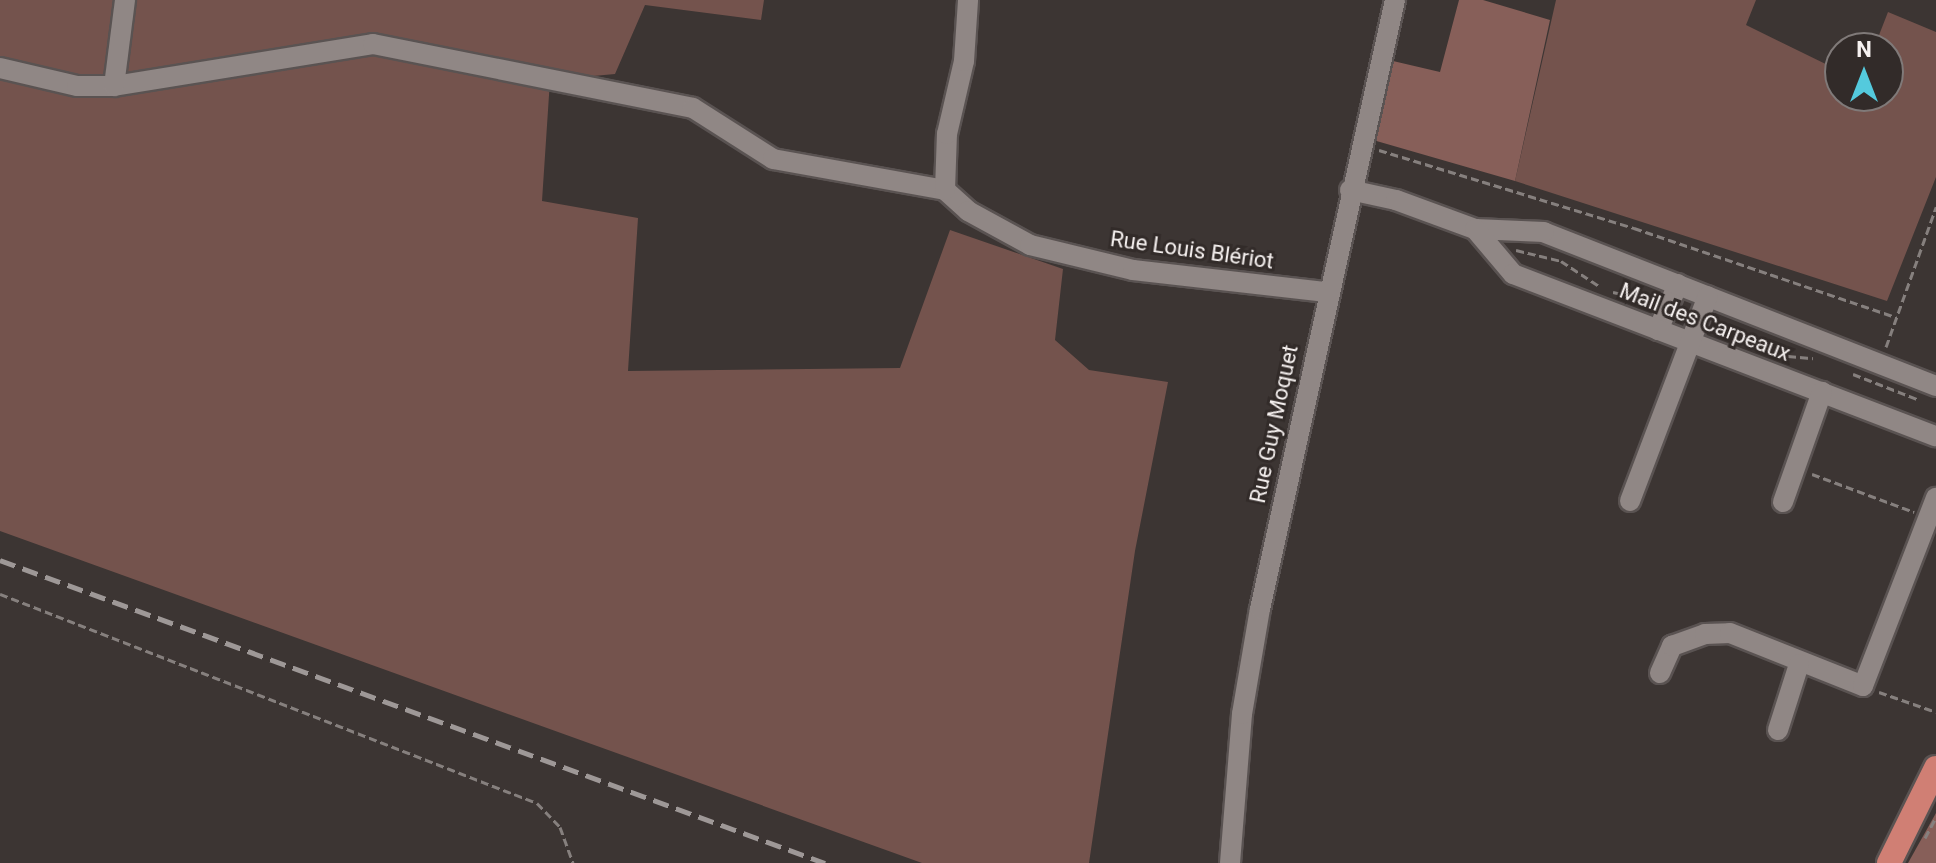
<!DOCTYPE html>
<meta charset="utf-8">
<style>
body{margin:0}
#map{position:relative;width:1936px;height:863px;overflow:hidden;background:#3c3533;font-family:Roboto,sans-serif}
div>[style]{position:absolute}
[style*='--x']{left:calc(var(--x)*1px);top:calc(var(--y)*1px);width:calc(var(--w)*1px);rotate:calc(var(--a)*1deg)}
.green>*{inset:0;background:#74534d}
.forest>*{inset:0;background:#875f59}
.path>*{height:3px;margin-top:-1.5px;transform-origin:0;background:repeating-linear-gradient(90deg,#86807e 0 8px,transparent 0 12px)}
.roads{filter:drop-shadow(2px 0 #5a5352) drop-shadow(-2px 0 #5a5352) drop-shadow(0 2px #5a5352) drop-shadow(0 -2px #5a5352)}
.minor>*{height:20px;margin:-10px;padding:0 10px;transform-origin:10px;border-radius:10px;background:#908785}
.major>*{height:24px;margin:-12px;padding:0 12px;transform-origin:12px;border-radius:12px;background:#d07f74}
.rail>*{height:5px;margin-top:-2.5px;transform-origin:0;background:repeating-linear-gradient(90deg,#9e9897 0 16px,transparent 0 24px)}
span{translate:-50% -50%;white-space:nowrap;text-align:center;line-height:1.15;-webkit-text-stroke:6px #322b29;paint-order:stroke}
.street-label{font-size:22px;color:#f6f1f0}
.north{position:absolute;left:1824px;top:32px;width:80px;height:80px;box-sizing:border-box;background:#322b29;border:2px solid #807a79;border-radius:50%;rotate:0deg;font-size:22px;font-weight:700;line-height:32px;text-align:center;color:#f6f1f0}
.north::after{content:'';display:block;margin:auto;width:28px;height:36px;background:#54cadd;clip-path:polygon(50% 0,100% 100%,50% 72%,0 100%)}
</style>
<div id="map">
<div class="green">
<div style="clip-path:polygon(0 0,764px 0,761px 20px,645px 5px,615px 74px,550px 80px,542px 201px,638px 218px,628px 371px,900px 368px,950px 230px,1063px 269px,1055px 340px,1089px 370px,1168px 382px,1135px 551px,1089px 863px,922px 863px,0 531px)"></div>
<div style="clip-path:polygon(1556px 0,1756px 0,1746px 25px,1840px 71px,1840px 96px,1888px 96px,1888px 48px,1874px 48px,1888px 12px,1936px 32px,1936px 177px,1887px 301px,1515px 181px)"></div>
</div>
<div class="forest">
<div style="clip-path:polygon(1459px 0,1483px 0,1550px 20px,1515px 181px,1373px 140px,1393px 61px,1440px 72px)"></div>
<div style="clip-path:polygon(1936px 813px,1936px 863px,1908px 863px)"></div>
</div>
<div class="path">
<div style="--x:1379;--y:150;--w:267;--a:17"></div>
<div style="--x:1634;--y:228;--w:277;--a:18.8"></div>
<div style="--x:1516;--y:250;--w:46;--a:13.7"></div>
<div style="--x:1561;--y:261;--w:45;--a:33.3"></div>
<div style="--x:1613;--y:292;--w:41;--a:12.7"></div>
<div style="--x:1716;--y:325;--w:40;--a:16"></div>
<div style="--x:1754;--y:336;--w:39;--a:30"></div>
<div style="--x:1788;--y:356;--w:25;--a:5"></div>
<div style="--x:1886;--y:347;--w:149;--a:-70.3"></div>
<div style="--x:1853;--y:374;--w:69;--a:21.3"></div>
<div style="--x:1812;--y:474;--w:109;--a:20.4"></div>
<div style="--x:0;--y:594;--w:576;--a:21.27"></div>
<div style="--x:537;--y:803;--w:33;--a:46"></div>
<div style="--x:560;--y:827;--w:38;--a:70"></div>
<div style="--x:1879;--y:692;--w:60;--a:19.3"></div>
<div style="--x:1925;--y:838;--w:24;--a:-62"></div>
</div>
<div class="roads">
<div class="minor">
<div style="--x:0;--y:68;--w:79;--a:13.2"></div>
<div style="--x:77;--y:86;--w:37;--a:0"></div>
<div style="--x:114;--y:86;--w:262;--a:-9.2"></div>
<div style="--x:373;--y:44;--w:326;--a:11.3"></div>
<div style="--x:693;--y:108;--w:95;--a:32.5"></div>
<div style="--x:773;--y:159;--w:175;--a:10.2"></div>
<div style="--x:945;--y:190;--w:31;--a:42"></div>
<div style="--x:968;--y:211;--w:71;--a:28.7"></div>
<div style="--x:1030;--y:245;--w:106;--a:13.6"></div>
<div style="--x:1133;--y:270;--w:195;--a:6.5"></div>
<div style="--x:114;--y:86;--w:87;--a:-82.7"></div>
<div style="--x:945;--y:190;--w:56;--a:-88"></div>
<div style="--x:947;--y:134;--w:75;--a:-76.9"></div>
<div style="--x:964;--y:61;--w:61;--a:-86.2"></div>
<div style="--x:1350;--y:190;--w:47;--a:12.3"></div>
<div style="--x:1396;--y:200;--w:84;--a:20.2"></div>
<div style="--x:1658;--y:330;--w:50;--a:-66.5"></div>
<div style="--x:1936;--y:386;--w:421;--a:-158.6"></div>
<div style="--x:1544;--y:232;--w:69;--a:-177.5"></div>
<div style="--x:1475;--y:229;--w:59;--a:49.8"></div>
<div style="--x:1513;--y:274;--w:453;--a:21"></div>
<div style="--x:1630;--y:501;--w:219;--a:-69.2"></div>
<div style="--x:1783;--y:502;--w:117;--a:-70.5"></div>
<div style="--x:1660;--y:673;--w:30;--a:-66"></div>
<div style="--x:1672;--y:646;--w:35;--a:-20"></div>
<div style="--x:1705;--y:634;--w:25;--a:-2"></div>
<div style="--x:1730;--y:633;--w:143;--a:21.7"></div>
<div style="--x:1863;--y:686;--w:202;--a:-68.8"></div>
<div style="--x:1778;--y:730;--w:69;--a:-72.3"></div>
<div style="--x:1230;--y:863;--w:149;--a:-85.4"></div>
<div style="--x:1242;--y:714;--w:107;--a:-80.3"></div>
<div style="--x:1260;--y:609;--w:624;--a:-77.5"></div>
</div>
<div class="major">
<div style="--x:1889;--y:863;--w:106;--a:-63.7"></div>
</div>
</div>
<div class="rail">
<div style="--x:0;--y:560;--w:879;--a:20.17"></div>
</div>
<div class="street-label">
<span style="left:1192px;top:250px;rotate:8deg">Rue Louis Blériot</span>
<span style="left:1705px;top:322px;rotate:21deg">Mail des Carpeaux</span>
<span style="left:1274px;top:424px;rotate:-78deg">Rue Guy Moquet</span>
</div>
<div class="north">N</div>
</div>
